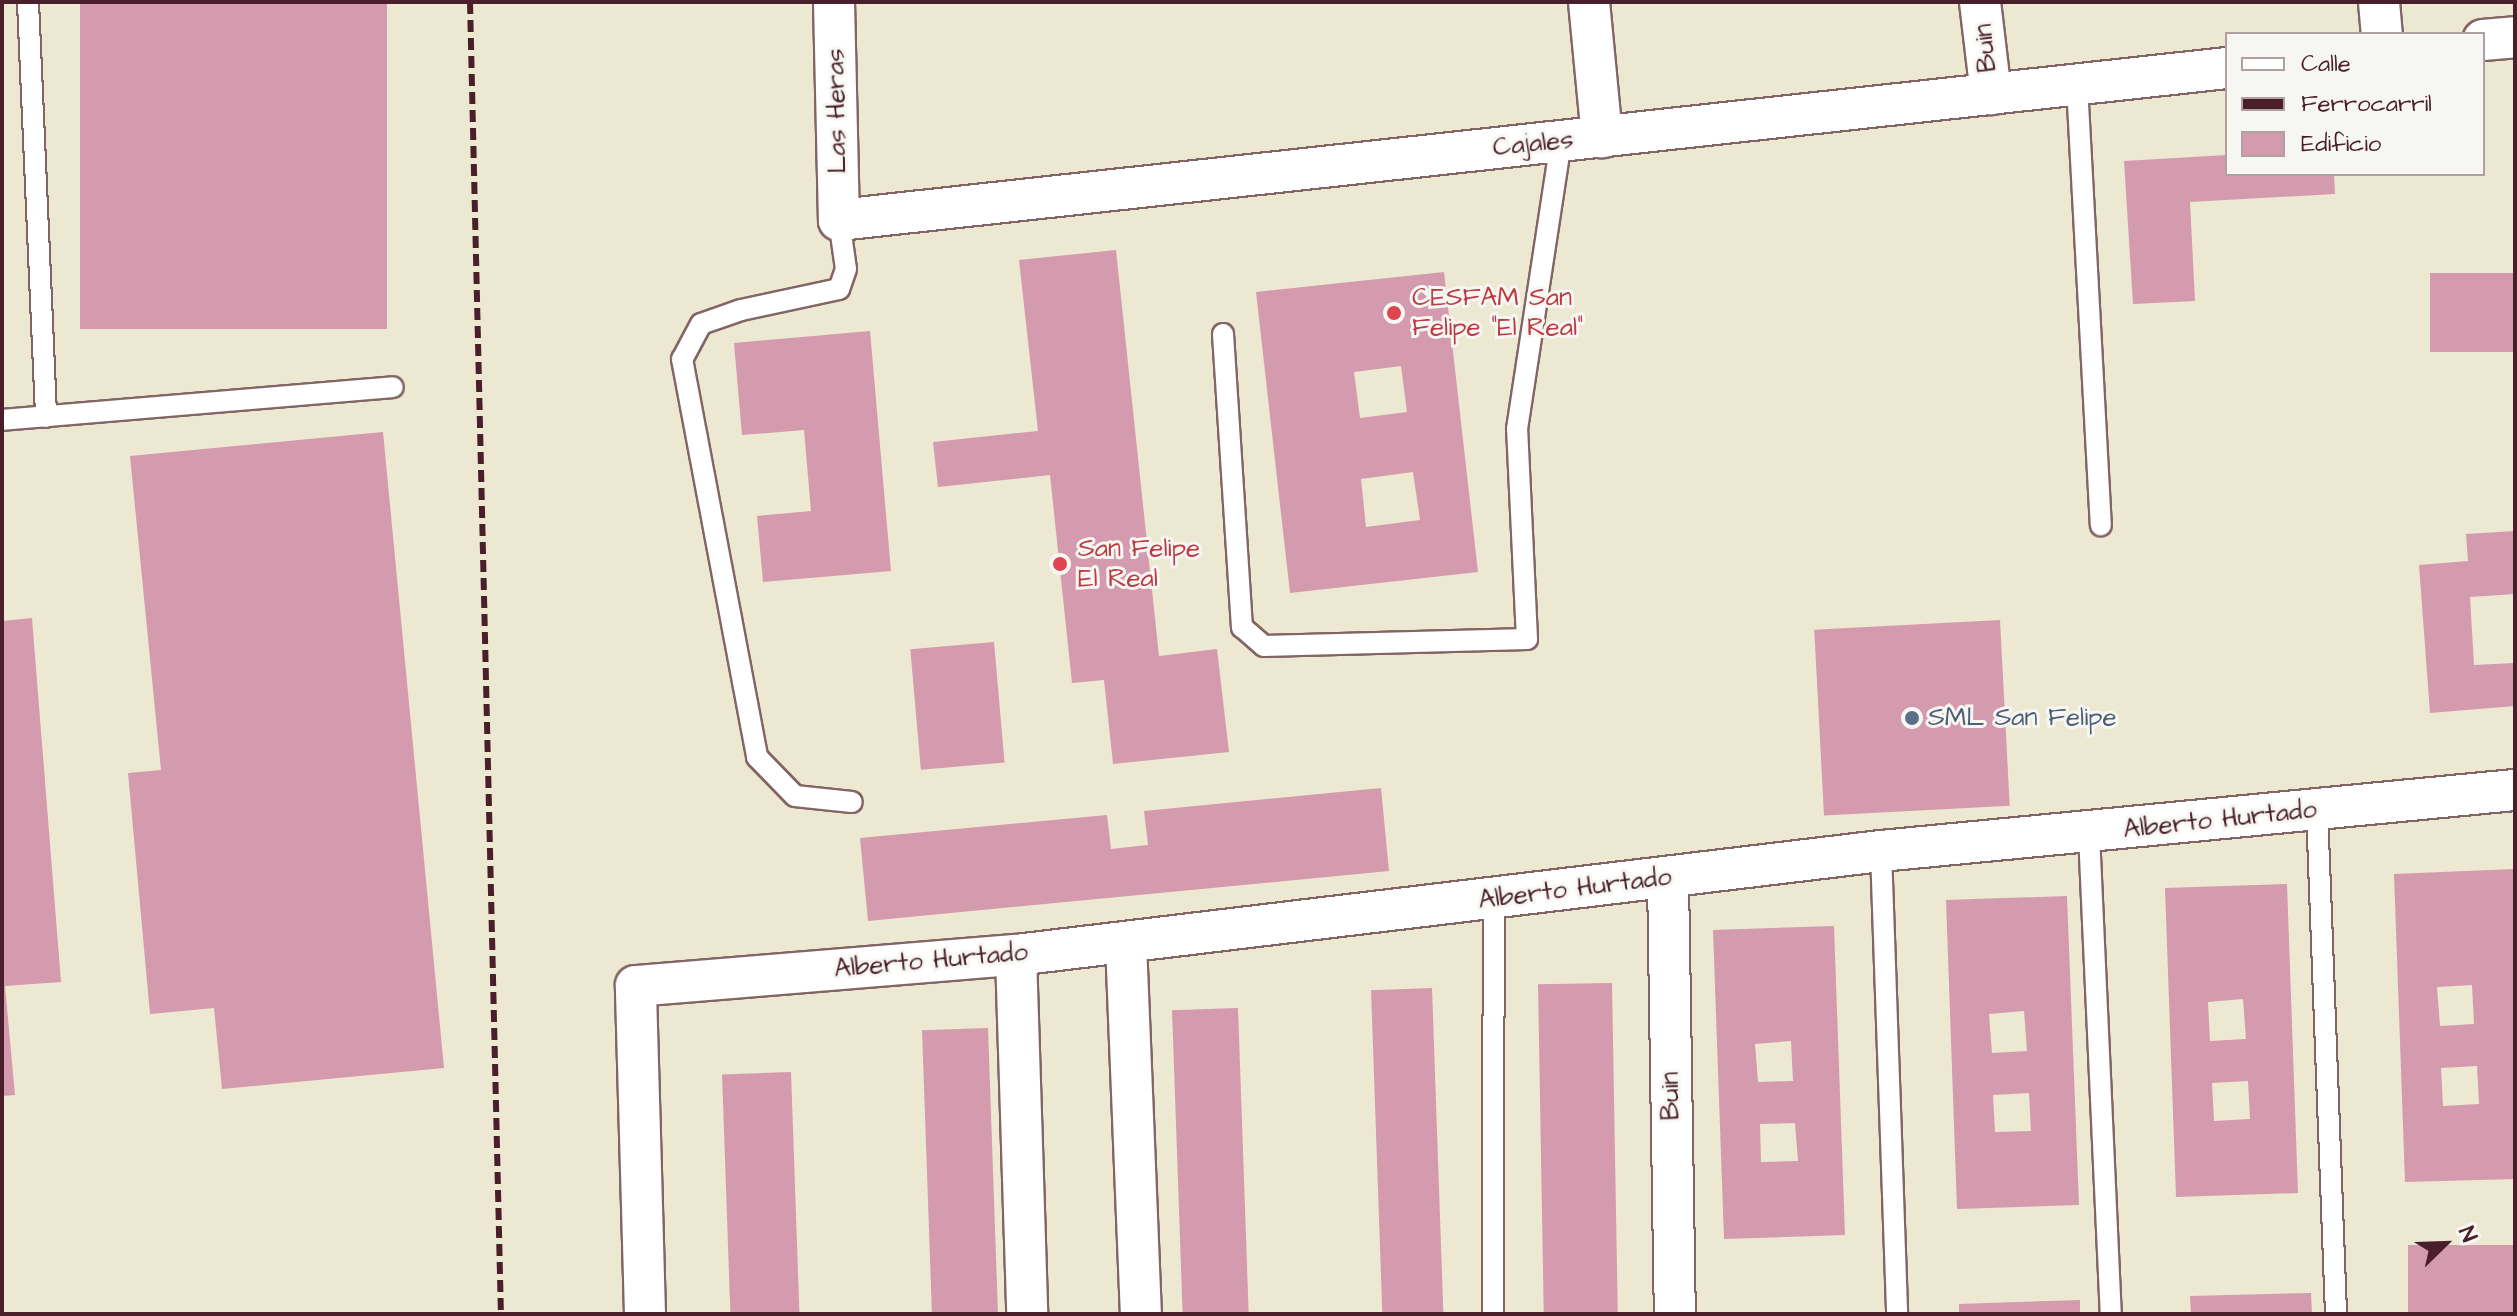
<!DOCTYPE html>
<style>
body{margin:0}
#map{position:relative;width:2517px;height:1316px;overflow:hidden;background:#ede8d1;font-family:"Architects Daughter",sans-serif}
div>[style]{position:absolute}
[style*='--x']{left:calc(var(--x)*1px);top:calc(var(--y)*1px);width:calc(var(--w)*1px);rotate:calc(var(--a)*1deg)}
.building>*{inset:0;background:#d49aad;transform-origin:0 0}
.roads{filter:drop-shadow(2px 0 #836565) drop-shadow(-2px 0 #836565) drop-shadow(0 2px #836565) drop-shadow(0 -2px #836565)}
.service>*{height:20px;margin:-10px;padding:0 10px;transform-origin:10px;border-radius:10px;background:#fff}
.minor>*{height:40px;margin:-20px;padding:0 20px;transform-origin:20px;border-radius:20px;background:#fff}
.rail>*{height:6px;margin-top:-3px;transform-origin:0;background:repeating-linear-gradient(90deg,#4a1f2b 0 12px,transparent 0 18px)}
.dots>*{width:22px;height:22px;translate:-50% -50%;box-sizing:border-box;border:4px solid #f6f6f2;border-radius:50%}
span{translate:-50% -50%;white-space:nowrap;text-align:center;line-height:1.15;-webkit-text-stroke:6px #f6f6f2;paint-order:stroke}
.street-label{font-size:26px;color:#4a1f2b}
.health-label{font-size:26px;color:#be3a42}
.left{translate:0 -50%;text-align:left}
.service-label{font-size:26px;color:#4e5e75}
.frame{position:absolute;inset:0;border:4px solid #4a1f2b;pointer-events:none}
.legend{position:absolute;left:2225px;top:32px;width:260px;height:144px;box-sizing:border-box;background:#f6f6f2;border:2px solid #b1a0a2;margin:0;padding:10px 14px;list-style:none;font-size:24px;color:#4a1f2b}
.legend li{display:flex;align-items:center;gap:16px;height:40px}
.legend b{width:40px;border:2px solid #b1a0a2}
.north{position:absolute;left:2405px;top:1204px;width:80px;height:80px;-webkit-text-stroke:6px #f6f6f2;paint-order:stroke;rotate:67deg;font-size:22px;font-weight:700;line-height:32px;text-align:center;color:#4a1f2b}
.north::after{content:'';display:block;margin:auto;width:28px;height:36px;background:#4a1f2b;clip-path:polygon(50% 0,100% 100%,50% 72%,0 100%)}
</style>
<div id="map">
<div class="building">
<div style="left:80px;top:2px;width:307px;height:327px"></div>
<div style="clip-path:polygon(2227px 155px,2227px 174px,2334px 174px,2335px 194px,2190px 202px,2195px 301px,2133px 304px,2124px 161px)"></div>
<div style="clip-path:polygon(1116px 250px,1159px 656px,1217px 649px,1229px 752px,1113px 764px,1104px 680px,1072px 683px,1050px 475px,938px 487px,933px 442px,1038px 431px,1019px 260px)"></div>
<div style="clip-path:polygon(evenodd,1444px 272px,1478px 572px,1290px 593px,1256px 292px,1444px 272px,1401px 366px,1407px 412px,1360px 418px,1354px 372px,1401px 366px,1444px 272px,1413px 472px,1420px 520px,1366px 527px,1361px 479px,1413px 472px)"></div>
<div style="left:2515px;top:273px;width:79px;height:85px;rotate:90deg"></div>
<div style="clip-path:polygon(870px 331px,891px 571px,763px 582px,757px 516px,811px 511px,804px 430px,742px 435px,734px 343px)"></div>
<div style="clip-path:polygon(383px 432px,444px 1068px,222px 1089px,214px 1008px,150px 1014px,128px 773px,161px 770px,130px 456px)"></div>
<div style="clip-path:polygon(2515px 531px,2515px 594px,2470px 597px,2474px 665px,2515px 663px,2515px 706px,2430px 713px,2419px 565px,2468px 561px,2466px 534px)"></div>
<div style="clip-path:polygon(32px 618px,61px 982px,5px 986px,15px 1095px,2px 1096px,2px 621px)"></div>
<div style="left:2000px;top:620px;width:186px;height:186px;rotate:87deg"></div>
<div style="left:994px;top:642px;width:121px;height:84px;rotate:85deg"></div>
<div style="clip-path:polygon(1381px 788px,1389px 871px,868px 921px,860px 838px,1107px 815px,1111px 849px,1148px 845px,1144px 811px)"></div>
<div style="clip-path:polygon(evenodd,2515px 869px,2515px 1179px,2405px 1182px,2394px 874px,2515px 869px,2472px 985px,2474px 1024px,2440px 1026px,2437px 987px,2472px 985px,2515px 869px,2477px 1066px,2479px 1104px,2443px 1106px,2441px 1068px,2477px 1066px)"></div>
<div style="clip-path:polygon(evenodd,2287px 884px,2298px 1193px,2176px 1197px,2165px 888px,2287px 884px,2243px 999px,2246px 1039px,2210px 1041px,2208px 1002px,2243px 999px,2287px 884px,2248px 1081px,2250px 1119px,2214px 1121px,2212px 1083px,2248px 1081px)"></div>
<div style="clip-path:polygon(evenodd,2067px 896px,2079px 1205px,1957px 1209px,1946px 900px,2067px 896px,2024px 1011px,2027px 1051px,1992px 1053px,1989px 1014px,2024px 1011px,2067px 896px,2029px 1093px,2031px 1131px,1995px 1132px,1993px 1095px,2029px 1093px)"></div>
<div style="clip-path:polygon(evenodd,1834px 926px,1845px 1235px,1724px 1239px,1713px 930px,1834px 926px,1791px 1041px,1793px 1081px,1758px 1082px,1755px 1044px,1791px 1041px,1834px 926px,1795px 1123px,1798px 1161px,1761px 1162px,1760px 1124px,1795px 1123px)"></div>
<div style="left:1612px;top:983px;width:331px;height:74px;rotate:89deg"></div>
<div style="left:1432px;top:988px;width:326px;height:61px;rotate:88deg"></div>
<div style="left:1238px;top:1008px;width:306px;height:66px;rotate:88deg"></div>
<div style="left:988px;top:1028px;width:286px;height:66px;rotate:88deg"></div>
<div style="left:791px;top:1072px;width:242px;height:69px;rotate:88deg"></div>
<div style="left:2515px;top:1245px;width:69px;height:107px;rotate:90deg"></div>
<div style="clip-path:polygon(2311px 1293px,2312px 1314px,2191px 1314px,2190px 1296px)"></div>
<div style="clip-path:polygon(2080px 1300px,2080px 1314px,1959px 1314px,1959px 1304px)"></div>
</div>
<div class="roads">
<div class="service">
<div style="--x:28;--y:2;--w:415;--a:87.5"></div>
<div style="--x:2077;--y:85;--w:441;--a:86.9"></div>
<div style="--x:839;--y:220;--w:49;--a:81.9"></div>
<div style="--x:846;--y:269;--w:21;--a:109"></div>
<div style="--x:839;--y:289;--w:100;--a:167.9"></div>
<div style="--x:741;--y:310;--w:42;--a:160.7"></div>
<div style="--x:701;--y:324;--w:40;--a:118"></div>
<div style="--x:682;--y:359;--w:405;--a:79.3"></div>
<div style="--x:757;--y:757;--w:54;--a:45.7"></div>
<div style="--x:795;--y:796;--w:57;--a:6"></div>
<div style="--x:1223;--y:334;--w:294;--a:86.3"></div>
<div style="--x:1242;--y:627;--w:29;--a:41"></div>
<div style="--x:1264;--y:646;--w:263;--a:-1.5"></div>
<div style="--x:1527;--y:639;--w:210;--a:-92.7"></div>
<div style="--x:1517;--y:429;--w:291;--a:-81.3"></div>
<div style="--x:2;--y:420;--w:392;--a:-4.8"></div>
<div style="--x:2317;--y:810;--w:504;--a:87.84"></div>
<div style="--x:2089;--y:834;--w:481;--a:87.4"></div>
<div style="--x:1881;--y:851;--w:463;--a:88"></div>
<div style="--x:1493;--y:1314;--w:415;--a:-89.9"></div>
</div>
<div class="minor">
<div style="--x:834;--y:2;--w:218;--a:88.7"></div>
<div style="--x:839;--y:220;--w:1396;--a:-6.25"></div>
<div style="--x:1589;--y:2;--w:136;--a:84.5"></div>
<div style="--x:1980;--y:2;--w:93;--a:83.2"></div>
<div style="--x:2379;--y:2;--w:32;--a:85"></div>
<div style="--x:2483;--y:40;--w:32;--a:-5"></div>
<div style="--x:1668;--y:878;--w:436;--a:89.1"></div>
<div style="--x:1126;--y:943;--w:371;--a:87.7"></div>
<div style="--x:1016;--y:955;--w:359;--a:88.2"></div>
<div style="--x:645;--y:1314;--w:328;--a:-91.6"></div>
<div style="--x:636;--y:986;--w:381;--a:-4.7"></div>
<div style="--x:1016;--y:955;--w:871;--a:-6.86"></div>
<div style="--x:1881;--y:851;--w:637;--a:-5.5"></div>
</div>
</div>
<div class="rail">
<div style="--x:470;--y:2;--w:1312;--a:88.65"></div>
</div>
<div class="dots">
<div style="left:1394px;top:313px;background:#e0444e"></div>
<div style="left:1060px;top:564px;background:#e0444e"></div>
<div style="left:1912px;top:718px;background:#5c6f8a"></div>
</div>
<div class="street-label">
<span style="left:1986px;top:48px;rotate:-96deg">Buin</span>
<span style="left:837px;top:111px;rotate:-91deg">Las Heras</span>
<span style="left:1533px;top:144px;rotate:-6deg">Cajales</span>
<span style="left:2220px;top:820px;rotate:-6deg">Alberto Hurtado</span>
<span style="left:1575px;top:889px;rotate:-7deg">Alberto Hurtado</span>
<span style="left:931px;top:961px;rotate:-5deg">Alberto Hurtado</span>
<span style="left:1671px;top:1096px;rotate:-91deg">Buin</span>
</div>
<div class="health-label">
<span class="left" style="left:1412px;top:313px">CESFAM San<br>Felipe "El Real"</span>
<span class="left" style="left:1078px;top:564px">San Felipe<br>El Real</span>
</div>
<div class="service-label">
<span class="left" style="left:1928px;top:718px">SML San Felipe</span>
</div>
<div class="frame"></div>
<ul class="legend">
<li><b style="height:10px;background:#fff"></b>Calle</li>
<li><b style="height:10px;background:#4a1f2b"></b>Ferrocarril</li>
<li><b style="height:22px;background:#d49aad"></b>Edificio</li>
</ul>
<div class="north">N</div>
</div>
